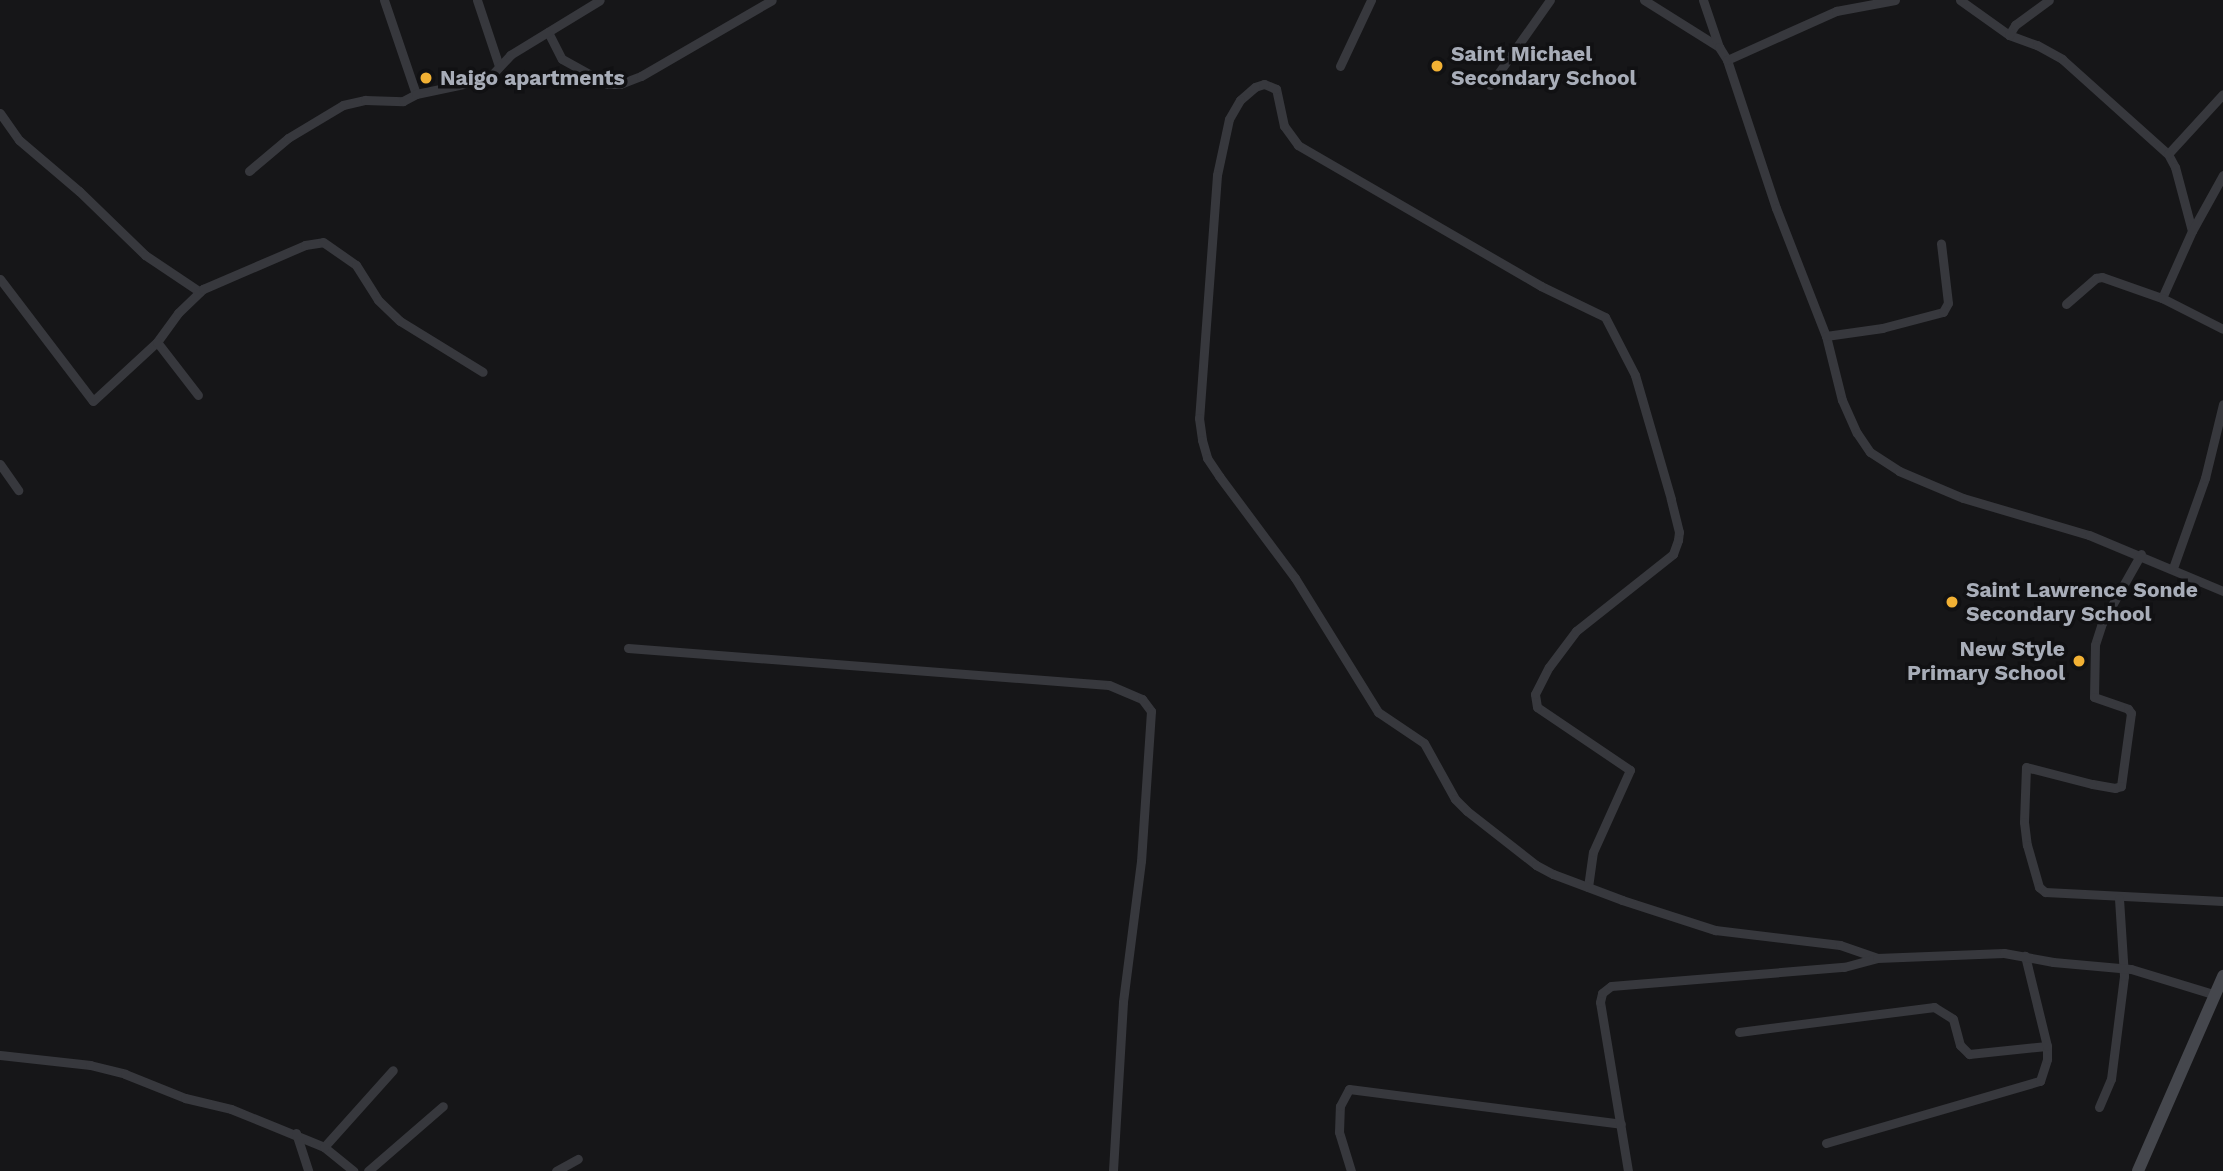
<!DOCTYPE html>
<style>
body{margin:0}
#map{position:relative;width:2223px;height:1171px;overflow:hidden;background:#161618;font-family:"Work Sans",sans-serif}
div>[style]{position:absolute}
[style*='--x']{left:calc(var(--x)*1px);top:calc(var(--y)*1px);width:calc(var(--w)*1px);rotate:calc(var(--a)*1deg)}
.minor>*{height:9px;margin:-4.5px;padding:0 4.5px;transform-origin:4.5px;border-radius:4.5px;background:#37383d}
.secondary>*{height:12px;margin:-6px;padding:0 6px;transform-origin:6px;border-radius:6px;background:#45474d}
.dots>*{width:19px;height:19px;translate:-50% -50%;box-sizing:border-box;border:4px solid #111113;border-radius:50%}
span{translate:-50% -50%;white-space:nowrap;text-align:center;line-height:1.15;-webkit-text-stroke:7px #111113;paint-order:stroke}
.poi-label{font-size:21px;color:#a8adb8;font-weight:700}
.left{translate:0 -50%;text-align:left}
.right{translate:-100% -50%;text-align:right}
</style>
<div id="map">
<div class="minor">
<div style="--x:384;--y:0;--w:99;--a:71.2"></div>
<div style="--x:477;--y:0;--w:70;--a:71.6"></div>
<div style="--x:1644;--y:0;--w:89;--a:32.1"></div>
<div style="--x:1703;--y:0;--w:50;--a:71.2"></div>
<div style="--x:1719;--y:47;--w:15;--a:58"></div>
<div style="--x:1727;--y:60;--w:156;--a:71.7"></div>
<div style="--x:1776;--y:208;--w:137;--a:68.7"></div>
<div style="--x:1826;--y:336;--w:66;--a:76"></div>
<div style="--x:1842;--y:400;--w:36;--a:66"></div>
<div style="--x:1857;--y:433;--w:23;--a:56"></div>
<div style="--x:1870;--y:452;--w:35;--a:33"></div>
<div style="--x:1899;--y:471;--w:69;--a:22.9"></div>
<div style="--x:1963;--y:498;--w:131;--a:16.4"></div>
<div style="--x:2089;--y:535;--w:145;--a:22.7"></div>
<div style="--x:1960;--y:0;--w:60;--a:35.5"></div>
<div style="--x:2009;--y:35;--w:30;--a:20"></div>
<div style="--x:2037;--y:45;--w:29;--a:29"></div>
<div style="--x:2062;--y:59;--w:142;--a:41.9"></div>
<div style="--x:2168;--y:154;--w:15;--a:62"></div>
<div style="--x:2175;--y:167;--w:66;--a:75.1"></div>
<div style="--x:548;--y:32;--w:30;--a:63"></div>
<div style="--x:562;--y:59;--w:51;--a:29.1"></div>
<div style="--x:607;--y:84;--w:13;--a:0"></div>
<div style="--x:620;--y:84;--w:22;--a:-21"></div>
<div style="--x:641;--y:76;--w:151;--a:-30.1"></div>
<div style="--x:2009;--y:35;--w:12;--a:-59"></div>
<div style="--x:2015;--y:25;--w:42;--a:-36.3"></div>
<div style="--x:1727;--y:60;--w:120;--a:-24.2"></div>
<div style="--x:1836;--y:11;--w:60;--a:-10.6"></div>
<div style="--x:1340;--y:66;--w:73;--a:-64.8"></div>
<div style="--x:1490;--y:85;--w:104;--a:-54.8"></div>
<div style="--x:0;--y:113;--w:33;--a:55"></div>
<div style="--x:19;--y:140;--w:79;--a:40.4"></div>
<div style="--x:79;--y:191;--w:92;--a:44.1"></div>
<div style="--x:145;--y:255;--w:66;--a:33.9"></div>
<div style="--x:2168;--y:154;--w:81;--a:-47.5"></div>
<div style="--x:249;--y:171;--w:51;--a:-40.2"></div>
<div style="--x:288;--y:138;--w:64;--a:-31"></div>
<div style="--x:343;--y:105;--w:23;--a:-13"></div>
<div style="--x:365;--y:100;--w:38;--a:2"></div>
<div style="--x:403;--y:101;--w:15;--a:-28"></div>
<div style="--x:416;--y:94;--w:74;--a:-11.8"></div>
<div style="--x:488;--y:79;--w:33;--a:-47"></div>
<div style="--x:510;--y:55;--w:105;--a:-31.4"></div>
<div style="--x:0;--y:279;--w:153;--a:52.7"></div>
<div style="--x:93;--y:401;--w:87;--a:-42.7"></div>
<div style="--x:157;--y:342;--w:36;--a:-54"></div>
<div style="--x:178;--y:313;--w:35;--a:-44"></div>
<div style="--x:203;--y:289;--w:111;--a:-23.3"></div>
<div style="--x:305;--y:245;--w:18;--a:-9"></div>
<div style="--x:323;--y:242;--w:40;--a:34.9"></div>
<div style="--x:356;--y:265;--w:41;--a:57.8"></div>
<div style="--x:378;--y:300;--w:30;--a:44"></div>
<div style="--x:400;--y:321;--w:97;--a:31.6"></div>
<div style="--x:2162;--y:298;--w:73;--a:-65.9"></div>
<div style="--x:2192;--y:231;--w:64;--a:-61"></div>
<div style="--x:2066;--y:304;--w:40;--a:-41"></div>
<div style="--x:2096;--y:278;--w:6;--a:-9"></div>
<div style="--x:2102;--y:277;--w:64;--a:19.3"></div>
<div style="--x:2162;--y:298;--w:68;--a:26.9"></div>
<div style="--x:1826;--y:336;--w:57;--a:-8.1"></div>
<div style="--x:1882;--y:328;--w:63;--a:-14.7"></div>
<div style="--x:1943;--y:312;--w:10;--a:-61"></div>
<div style="--x:1948;--y:303;--w:60;--a:-96.7"></div>
<div style="--x:157;--y:342;--w:67;--a:52.3"></div>
<div style="--x:0;--y:464;--w:32;--a:55"></div>
<div style="--x:2141;--y:554;--w:79;--a:119.5"></div>
<div style="--x:2102;--y:623;--w:23;--a:108"></div>
<div style="--x:2095;--y:645;--w:52;--a:91.1"></div>
<div style="--x:2094;--y:697;--w:36;--a:19"></div>
<div style="--x:2128;--y:709;--w:5;--a:53"></div>
<div style="--x:2131;--y:713;--w:74;--a:97.8"></div>
<div style="--x:2121;--y:786;--w:6;--a:162"></div>
<div style="--x:2115;--y:788;--w:23;--a:-170"></div>
<div style="--x:2092;--y:784;--w:68;--a:-165.6"></div>
<div style="--x:2026;--y:767;--w:55;--a:92.1"></div>
<div style="--x:2024;--y:822;--w:23;--a:83"></div>
<div style="--x:2027;--y:845;--w:44;--a:74.1"></div>
<div style="--x:2039;--y:887;--w:8;--a:40"></div>
<div style="--x:2045;--y:892;--w:178;--a:2.9"></div>
<div style="--x:2173;--y:568;--w:96;--a:-70.4"></div>
<div style="--x:2205;--y:478;--w:76;--a:-76.3"></div>
<div style="--x:628;--y:648;--w:482;--a:4.4"></div>
<div style="--x:1109;--y:685;--w:36;--a:23"></div>
<div style="--x:1142;--y:699;--w:15;--a:53"></div>
<div style="--x:1151;--y:711;--w:150;--a:93.8"></div>
<div style="--x:1141;--y:861;--w:142;--a:97.3"></div>
<div style="--x:1123;--y:1002;--w:169;--a:93.4"></div>
<div style="--x:1588;--y:887;--w:35;--a:-82"></div>
<div style="--x:1593;--y:852;--w:90;--a:-65.7"></div>
<div style="--x:1630;--y:770;--w:112;--a:-145.9"></div>
<div style="--x:1537;--y:707;--w:13;--a:-99"></div>
<div style="--x:1535;--y:694;--w:30;--a:-63"></div>
<div style="--x:1549;--y:667;--w:45;--a:-53.1"></div>
<div style="--x:1576;--y:631;--w:124;--a:-38.4"></div>
<div style="--x:1673;--y:554;--w:15;--a:-70"></div>
<div style="--x:1678;--y:540;--w:8;--a:-83"></div>
<div style="--x:1679;--y:532;--w:34;--a:-104"></div>
<div style="--x:1671;--y:499;--w:129;--a:-106.2"></div>
<div style="--x:1635;--y:375;--w:65;--a:-117.3"></div>
<div style="--x:1605;--y:317;--w:71;--a:-154.2"></div>
<div style="--x:1541;--y:286;--w:281;--a:-149.9"></div>
<div style="--x:1298;--y:145;--w:24;--a:-126"></div>
<div style="--x:1284;--y:126;--w:38;--a:-102"></div>
<div style="--x:1276;--y:89;--w:13;--a:-157"></div>
<div style="--x:1264;--y:84;--w:9;--a:162"></div>
<div style="--x:1255;--y:87;--w:20;--a:139"></div>
<div style="--x:1240;--y:100;--w:22;--a:120"></div>
<div style="--x:1229;--y:119;--w:57;--a:102.1"></div>
<div style="--x:1217;--y:175;--w:244;--a:94.2"></div>
<div style="--x:1199;--y:418;--w:22;--a:82"></div>
<div style="--x:1202;--y:440;--w:19;--a:74"></div>
<div style="--x:1207;--y:458;--w:22;--a:56"></div>
<div style="--x:1219;--y:476;--w:127;--a:53.3"></div>
<div style="--x:1295;--y:578;--w:158;--a:58.2"></div>
<div style="--x:1378;--y:712;--w:55;--a:34"></div>
<div style="--x:1424;--y:743;--w:64;--a:61"></div>
<div style="--x:1455;--y:799;--w:17;--a:45"></div>
<div style="--x:1467;--y:811;--w:88;--a:38"></div>
<div style="--x:1536;--y:865;--w:19;--a:28"></div>
<div style="--x:1553;--y:874;--w:74;--a:20.6"></div>
<div style="--x:1622;--y:900;--w:98;--a:17.9"></div>
<div style="--x:1715;--y:930;--w:126;--a:6.8"></div>
<div style="--x:1840;--y:945;--w:39;--a:19"></div>
<div style="--x:1739;--y:1032;--w:197;--a:-7.3"></div>
<div style="--x:1934;--y:1007;--w:22;--a:32"></div>
<div style="--x:1953;--y:1019;--w:27;--a:75"></div>
<div style="--x:1960;--y:1045;--w:13;--a:45"></div>
<div style="--x:1969;--y:1054;--w:78;--a:-5.9"></div>
<div style="--x:0;--y:1055;--w:91;--a:6.3"></div>
<div style="--x:90;--y:1065;--w:36;--a:14"></div>
<div style="--x:125;--y:1074;--w:65;--a:21.8"></div>
<div style="--x:185;--y:1098;--w:47;--a:13.4"></div>
<div style="--x:231;--y:1109;--w:100;--a:22.2"></div>
<div style="--x:324;--y:1147;--w:38;--a:39"></div>
<div style="--x:2099;--y:1107;--w:30;--a:-67"></div>
<div style="--x:2111;--y:1079;--w:104;--a:-82.8"></div>
<div style="--x:2124;--y:976;--w:78;--a:-93.7"></div>
<div style="--x:296;--y:1133;--w:40;--a:72"></div>
<div style="--x:1826;--y:1143;--w:223;--a:-16.2"></div>
<div style="--x:2040;--y:1081;--w:23;--a:-72"></div>
<div style="--x:2047;--y:1059;--w:13;--a:-90"></div>
<div style="--x:2047;--y:1046;--w:93;--a:-103.7"></div>
<div style="--x:324;--y:1147;--w:103;--a:-48.1"></div>
<div style="--x:368;--y:1171;--w:99;--a:-40.9"></div>
<div style="--x:556;--y:1171;--w:25;--a:-29"></div>
<div style="--x:1351;--y:1171;--w:41;--a:-107.1"></div>
<div style="--x:1339;--y:1132;--w:26;--a:-88"></div>
<div style="--x:1340;--y:1106;--w:19;--a:-62"></div>
<div style="--x:1349;--y:1089;--w:274;--a:7.3"></div>
<div style="--x:1628;--y:1171;--w:171;--a:-99.4"></div>
<div style="--x:1600;--y:1002;--w:9;--a:-77"></div>
<div style="--x:1602;--y:993;--w:11;--a:-38"></div>
<div style="--x:1611;--y:986;--w:234;--a:-4.7"></div>
<div style="--x:1844;--y:967;--w:34;--a:-15"></div>
<div style="--x:1877;--y:958;--w:127;--a:-2.3"></div>
<div style="--x:2004;--y:953;--w:50;--a:10.4"></div>
<div style="--x:2053;--y:962;--w:78;--a:5.1"></div>
<div style="--x:2131;--y:969;--w:86;--a:17"></div>
</div>
<div class="secondary">
<div style="--x:2138;--y:1171;--w:213;--a:-66.4"></div>
</div>
<div class="dots">
<div style="left:1437px;top:66px;background:#f2b134"></div>
<div style="left:426px;top:78px;background:#f2b134"></div>
<div style="left:1952px;top:602px;background:#f2b134"></div>
<div style="left:2079px;top:661px;background:#f2b134"></div>
</div>
<div class="poi-label">
<span class="left" style="left:1451px;top:66px">Saint Michael<br>Secondary School</span>
<span class="left" style="left:440px;top:78px">Naigo apartments</span>
<span class="left" style="left:1966px;top:602px">Saint Lawrence Sonde<br>Secondary School</span>
<span class="right" style="left:2065px;top:661px">New Style<br>Primary School</span>
</div>
</div>
